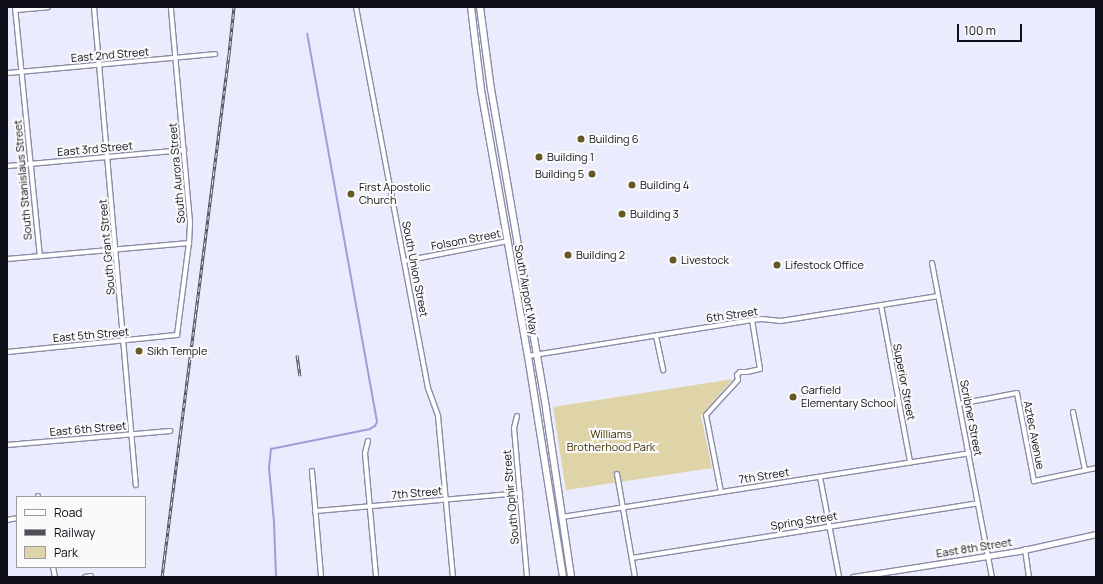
<!DOCTYPE html>
<style>
body{margin:0}
#map{position:relative;width:1103px;height:584px;overflow:hidden;background:#eaebfd;font-family:Manrope,sans-serif}
div>[style]{position:absolute}
[style*='--x']{left:calc(var(--x)*1px);top:calc(var(--y)*1px);width:calc(var(--w)*1px);rotate:calc(var(--a)*1deg)}
.green>*{inset:0;background:#dfd3a8}
.stream>*{height:1.5px;margin:-0.75px;padding:0 0.75px;transform-origin:0.75px;border-radius:0.75px;background:#9d9fd8}
.roads{filter:drop-shadow(1px 0 #8b8ca7) drop-shadow(-1px 0 #8b8ca7) drop-shadow(0 1px #8b8ca7) drop-shadow(0 -1px #8b8ca7)}
.minor>*{height:4px;margin:-2px;padding:0 2px;transform-origin:2px;border-radius:2px;background:#fff}
.tertiary>*{height:5px;margin:-2.5px;padding:0 2.5px;transform-origin:2.5px;border-radius:2.5px;background:#fff}
.secondary>*{height:6px;margin:-3px;padding:0 3px;transform-origin:3px;border-radius:3px;background:#fff}
.rail>*{height:3px;margin-top:-1.5px;transform-origin:0;background:repeating-linear-gradient(90deg,#fafafa 0 4.5px,#4f4f5c 0 9px);box-sizing:border-box;border-block:1px solid #4f4f5c}
.dots>*{width:11px;height:11px;translate:-50% -50%;box-sizing:border-box;border:2px solid #fafafa;border-radius:50%}
span{translate:-50% -50%;white-space:nowrap;text-align:center;line-height:1.15;-webkit-text-stroke:4px #fafafa;paint-order:stroke}
.street-label{font-size:11px;color:#0f0f19}
.poi-label{font-size:11px;color:#0f0f19}
.left{translate:0 -50%;text-align:left}
.right{translate:-100% -50%;text-align:right}
.park-label{font-size:11px;color:#3e3200}
.frame{position:absolute;inset:0;border:8px solid #0f0f19;pointer-events:none}
.legend{position:absolute;left:16px;top:496px;width:130px;height:72px;box-sizing:border-box;background:#fafafa;border:1px solid #9c9ca0;margin:0;padding:5px 7px;list-style:none;font-size:12px;color:#0f0f19}
.legend li{display:flex;align-items:center;gap:8px;height:20px}
.legend b{width:20px;border:1px solid #9c9ca0}
.scale{position:absolute;left:957px;top:24px;width:65px;height:18px;box-sizing:border-box;border:2px solid #0f0f19;border-top:0;padding-left:5px;font-size:12px;line-height:14px;white-space:nowrap;color:#0f0f19;-webkit-text-stroke:3px #fafafa;paint-order:stroke}
</style>
<div id="map">
<div class="green">
<div style="clip-path:polygon(733px 379px,701px 416px,712px 468px,566px 490px,553px 407px)"></div>
</div>
<div class="stream">
<div style="--x:276;--y:577;--w:55;--a:-92.1"></div>
<div style="--x:274;--y:522;--w:54;--a:-95.3"></div>
<div style="--x:269;--y:468;--w:19;--a:-84"></div>
<div style="--x:271;--y:449;--w:101;--a:-11.4"></div>
<div style="--x:370;--y:429;--w:6;--a:-31"></div>
<div style="--x:375;--y:426;--w:4;--a:-63"></div>
<div style="--x:377;--y:422;--w:394;--a:-100.2"></div>
</div>
<div class="roads">
<div class="minor">
<div style="--x:15;--y:7;--w:250;--a:84.3"></div>
<div style="--x:94;--y:7;--w:480;--a:85"></div>
<div style="--x:356;--y:7;--w:388;--a:79.3"></div>
<div style="--x:428;--y:388;--w:30;--a:70"></div>
<div style="--x:438;--y:416;--w:162;--a:84.7"></div>
<div style="--x:16;--y:10;--w:32;--a:-5"></div>
<div style="--x:7;--y:73;--w:209;--a:-5.2"></div>
<div style="--x:7;--y:166;--w:178;--a:-5.2"></div>
<div style="--x:7;--y:259;--w:183;--a:-5"></div>
<div style="--x:404;--y:261;--w:106;--a:-10.9"></div>
<div style="--x:932;--y:263;--w:320;--a:79.2"></div>
<div style="--x:881;--y:305;--w:160;--a:79.5"></div>
<div style="--x:656;--y:336;--w:35;--a:78"></div>
<div style="--x:7;--y:352;--w:171;--a:-5.7"></div>
<div style="--x:177;--y:335;--w:93;--a:-82.6"></div>
<div style="--x:189;--y:243;--w:21;--a:-87"></div>
<div style="--x:190;--y:222;--w:216;--a:-95.1"></div>
<div style="--x:528;--y:356;--w:227;--a:-9.1"></div>
<div style="--x:752;--y:320;--w:10;--a:-6"></div>
<div style="--x:762;--y:319;--w:19;--a:6"></div>
<div style="--x:781;--y:321;--w:159;--a:-9"></div>
<div style="--x:959;--y:404;--w:59;--a:-10.7"></div>
<div style="--x:1017;--y:393;--w:90;--a:79.1"></div>
<div style="--x:1034;--y:481;--w:63;--a:-11.8"></div>
<div style="--x:1073;--y:412;--w:59;--a:78.3"></div>
<div style="--x:517;--y:416;--w:12;--a:104"></div>
<div style="--x:514;--y:428;--w:150;--a:85"></div>
<div style="--x:368;--y:441;--w:12;--a:104"></div>
<div style="--x:365;--y:453;--w:124;--a:84.9"></div>
<div style="--x:7;--y:445;--w:164;--a:-4.9"></div>
<div style="--x:312;--y:471;--w:106;--a:85.1"></div>
<div style="--x:617;--y:474;--w:105;--a:80.1"></div>
<div style="--x:820;--y:477;--w:102;--a:79.2"></div>
<div style="--x:721;--y:492;--w:78;--a:-101"></div>
<div style="--x:706;--y:415;--w:47;--a:-47.6"></div>
<div style="--x:738;--y:380;--w:5;--a:-101"></div>
<div style="--x:737;--y:375;--w:4;--a:-45"></div>
<div style="--x:740;--y:372;--w:7;--a:0"></div>
<div style="--x:747;--y:372;--w:13;--a:-13"></div>
<div style="--x:760;--y:369;--w:50;--a:-99.3"></div>
<div style="--x:38;--y:496;--w:1;--a:90"></div>
<div style="--x:315;--y:511;--w:206;--a:-5"></div>
<div style="--x:562;--y:517;--w:412;--a:-8.9"></div>
<div style="--x:7;--y:520;--w:10;--a:-11"></div>
<div style="--x:1025;--y:549;--w:28;--a:82"></div>
<div style="--x:632;--y:558;--w:350;--a:-9"></div>
<div style="--x:53;--y:567;--w:10;--a:79"></div>
<div style="--x:85;--y:577;--w:6;--a:-9"></div>
</div>
<div class="tertiary">
<div style="--x:853;--y:577;--w:168;--a:-8.9"></div>
<div style="--x:1019;--y:551;--w:79;--a:-12.4"></div>
</div>
<div class="secondary">
<div style="--x:471;--y:7;--w:84;--a:83.1"></div>
<div style="--x:481;--y:90;--w:270;--a:80"></div>
<div style="--x:528;--y:356;--w:224;--a:81"></div>
<div style="--x:480;--y:7;--w:83;--a:82.4"></div>
<div style="--x:491;--y:89;--w:325;--a:80.2"></div>
<div style="--x:546;--y:409;--w:170;--a:81.5"></div>
</div>
</div>
<div class="rail">
<div style="--x:297;--y:355;--w:21;--a:82"></div>
<div style="--x:162;--y:577;--w:527;--a:-82.7"></div>
<div style="--x:229;--y:54;--w:47;--a:-83.9"></div>
</div>
<div class="dots">
<div style="left:581px;top:139px;background:#665825"></div>
<div style="left:539px;top:157px;background:#665825"></div>
<div style="left:592px;top:174px;background:#665825"></div>
<div style="left:632px;top:185px;background:#665825"></div>
<div style="left:351px;top:194px;background:#665825"></div>
<div style="left:622px;top:214px;background:#665825"></div>
<div style="left:568px;top:255px;background:#665825"></div>
<div style="left:673px;top:260px;background:#665825"></div>
<div style="left:777px;top:265px;background:#665825"></div>
<div style="left:139px;top:351px;background:#665825"></div>
<div style="left:793px;top:397px;background:#665825"></div>
</div>
<div class="street-label">
<span style="left:110px;top:55px;rotate:-5deg">East 2nd Street</span>
<span style="left:95px;top:149px;rotate:-5deg">East 3rd Street</span>
<span style="left:177px;top:173px;rotate:-95deg">South Aurora Street</span>
<span style="left:23px;top:180px;rotate:-95deg">South Stanislaus Street</span>
<span style="left:466px;top:240px;rotate:-11deg">Folsom Street</span>
<span style="left:107px;top:247px;rotate:-95deg">South Grant Street</span>
<span style="left:415px;top:269px;rotate:79deg">South Union Street</span>
<span style="left:526px;top:290px;rotate:80deg">South Airport Way</span>
<span style="left:732px;top:315px;rotate:-8deg">6th Street</span>
<span style="left:91px;top:335px;rotate:-5deg">East 5th Street</span>
<span style="left:904px;top:382px;rotate:79deg">Superior Street</span>
<span style="left:971px;top:418px;rotate:79deg">Scribner Street</span>
<span style="left:88px;top:429px;rotate:-5deg">East 6th Street</span>
<span style="left:1034px;top:435px;rotate:79deg">Aztec Avenue</span>
<span style="left:764px;top:476px;rotate:-9deg">7th Street</span>
<span style="left:417px;top:493px;rotate:-5deg">7th Street</span>
<span style="left:511px;top:497px;rotate:-95deg">South Ophir Street</span>
<span style="left:804px;top:521px;rotate:-9deg">Spring Street</span>
<span style="left:974px;top:548px;rotate:-9deg">East 8th Street</span>
</div>
<div class="poi-label">
<span class="left" style="left:589px;top:139px">Building 6</span>
<span class="left" style="left:547px;top:157px">Building 1</span>
<span class="right" style="left:584px;top:174px">Building 5</span>
<span class="left" style="left:640px;top:185px">Building 4</span>
<span class="left" style="left:359px;top:194px">First Apostolic<br>Church</span>
<span class="left" style="left:630px;top:214px">Building 3</span>
<span class="left" style="left:576px;top:255px">Building 2</span>
<span class="left" style="left:681px;top:260px">Livestock</span>
<span class="left" style="left:785px;top:265px">Lifestock Office</span>
<span class="left" style="left:147px;top:351px">Sikh Temple</span>
<span class="left" style="left:801px;top:397px">Garfield<br>Elementary School</span>
</div>
<div class="park-label">
<span style="left:611px;top:441px">Williams<br>Brotherhood Park</span>
</div>
<div class="frame"></div>
<ul class="legend">
<li><b style="height:5px;background:#fff"></b>Road</li>
<li><b style="height:5px;background:#4f4f5c"></b>Railway</li>
<li><b style="height:11px;background:#dfd3a8"></b>Park</li>
</ul>
<div class="scale">100 m</div>
</div>
